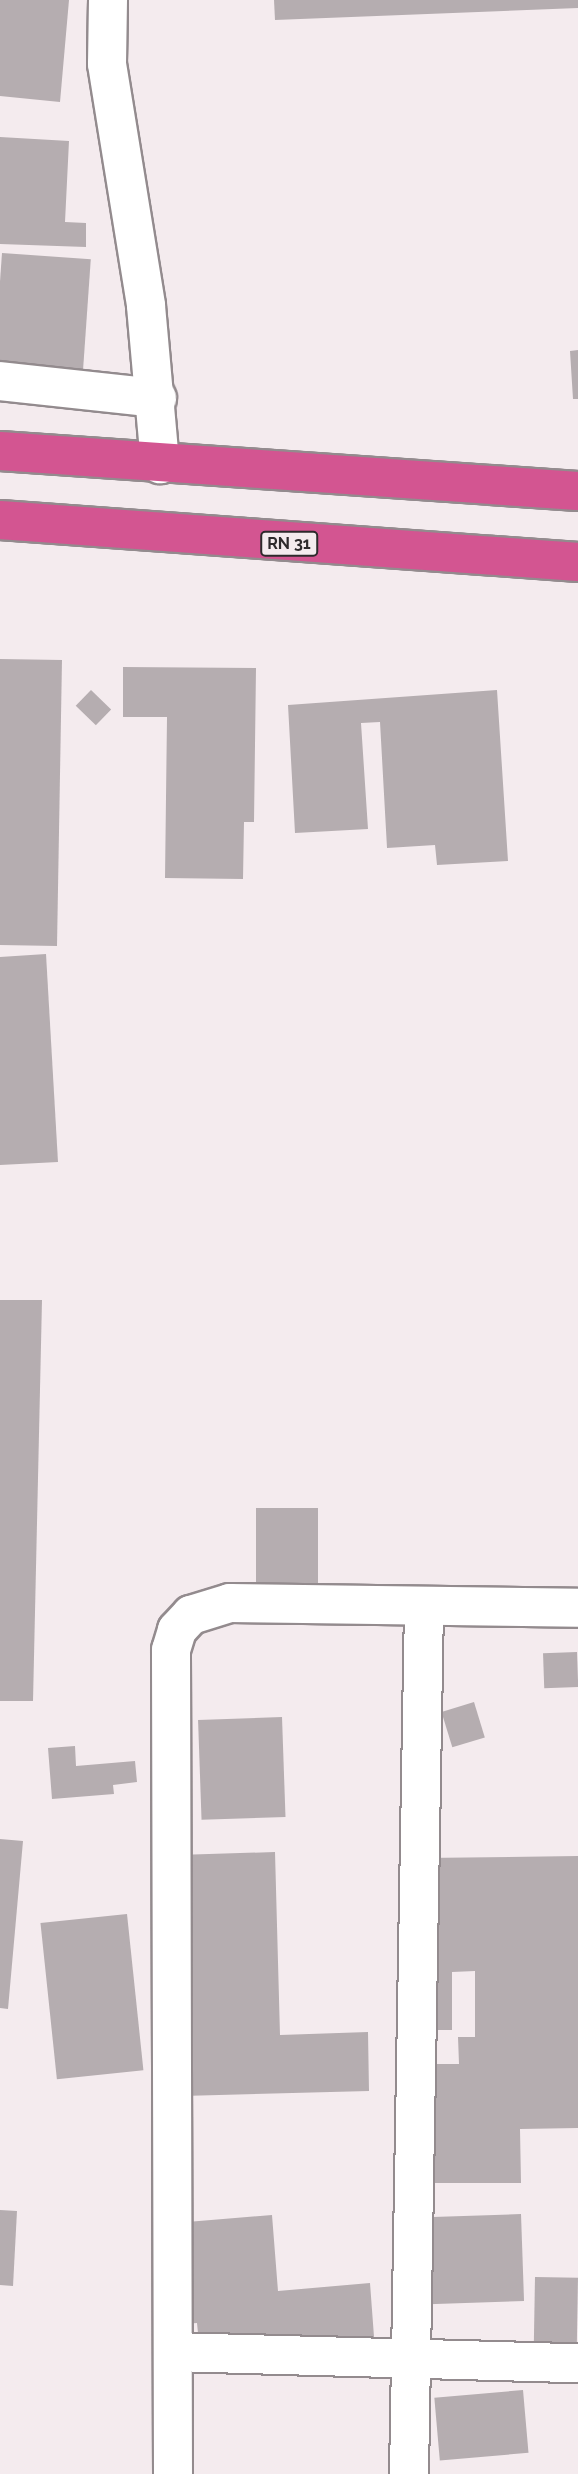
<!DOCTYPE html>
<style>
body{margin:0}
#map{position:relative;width:578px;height:2474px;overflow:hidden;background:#f4ebee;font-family:Raleway,sans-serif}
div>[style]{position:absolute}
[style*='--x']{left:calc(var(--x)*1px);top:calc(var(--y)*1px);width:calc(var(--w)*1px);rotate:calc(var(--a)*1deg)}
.building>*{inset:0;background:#b5adb0;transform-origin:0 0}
.roads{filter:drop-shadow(2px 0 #938b8e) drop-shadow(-2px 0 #938b8e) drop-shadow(0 2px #938b8e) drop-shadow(0 -2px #938b8e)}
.minor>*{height:38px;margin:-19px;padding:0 19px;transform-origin:19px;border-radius:19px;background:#fff}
.highway>*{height:38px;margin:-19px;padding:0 19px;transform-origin:19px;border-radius:19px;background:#d35591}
span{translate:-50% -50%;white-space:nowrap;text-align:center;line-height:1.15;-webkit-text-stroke:5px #f4ebee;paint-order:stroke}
.shield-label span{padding:2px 5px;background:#f4ebee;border:2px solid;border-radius:5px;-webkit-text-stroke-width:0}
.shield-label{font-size:16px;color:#2e2a2c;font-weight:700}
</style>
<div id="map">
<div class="building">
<div style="clip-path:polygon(0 0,69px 0,60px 102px,0 96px)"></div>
<div style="clip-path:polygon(274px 0,578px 0,578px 8px,275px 20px)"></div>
<div style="clip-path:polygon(0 137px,69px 141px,65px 222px,86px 223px,86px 247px,0 244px)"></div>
<div style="left:2px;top:253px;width:89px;height:111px;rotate:4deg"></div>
<div style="clip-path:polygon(578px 350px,578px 399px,573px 399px,570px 351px)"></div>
<div style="left:0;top:659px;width:62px;height:286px;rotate:1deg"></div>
<div style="clip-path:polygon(123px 667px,256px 668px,254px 822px,244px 822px,243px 879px,165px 878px,167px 717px,123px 717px)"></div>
<div style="left:91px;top:690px;width:28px;height:22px;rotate:44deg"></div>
<div style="clip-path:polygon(497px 690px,508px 861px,437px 865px,435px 845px,387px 848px,380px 722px,361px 723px,368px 829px,295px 833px,288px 705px)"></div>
<div style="clip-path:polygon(46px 954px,58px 1162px,0 1165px,0 957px)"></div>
<div style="clip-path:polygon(0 1300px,42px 1300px,33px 1701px,0 1701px)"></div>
<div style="left:318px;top:1508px;width:112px;height:62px;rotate:90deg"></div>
<div style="left:577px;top:1652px;width:35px;height:34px;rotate:88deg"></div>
<div style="left:474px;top:1702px;width:37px;height:34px;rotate:73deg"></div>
<div style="left:282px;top:1717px;width:100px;height:84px;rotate:88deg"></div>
<div style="clip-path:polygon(75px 1746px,76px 1766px,135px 1761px,137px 1782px,113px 1785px,114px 1794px,52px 1799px,48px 1748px)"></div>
<div style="clip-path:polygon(0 1839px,23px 1841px,8px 2009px,0 2008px)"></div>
<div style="clip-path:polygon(275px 1852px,280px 2035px,368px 2032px,369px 2091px,182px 2096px,177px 1855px)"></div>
<div style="clip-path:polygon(578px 1856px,578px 2128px,520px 2129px,521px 2183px,428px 2183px,428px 2064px,459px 2064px,458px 2037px,475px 2037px,475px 1971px,452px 1972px,452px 2030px,424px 2030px,423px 1858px)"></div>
<div style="left:127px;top:1914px;width:157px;height:87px;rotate:84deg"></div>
<div style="clip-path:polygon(0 2210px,17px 2211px,13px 2286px,0 2285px)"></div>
<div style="left:521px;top:2214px;width:87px;height:96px;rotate:88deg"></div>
<div style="clip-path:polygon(272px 2215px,278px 2291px,370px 2283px,375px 2350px,201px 2364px,197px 2323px,183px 2324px,175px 2223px)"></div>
<div style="left:535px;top:2277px;width:43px;height:82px;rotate:1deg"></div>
<div style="left:523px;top:2390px;width:63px;height:89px;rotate:85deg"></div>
</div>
<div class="roads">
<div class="minor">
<div style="--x:108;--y:0;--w:64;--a:90.9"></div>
<div style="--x:107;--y:64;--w:245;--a:80.8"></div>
<div style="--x:146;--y:306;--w:159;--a:84.9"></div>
<div style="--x:0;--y:381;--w:158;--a:6.2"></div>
<div style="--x:174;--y:2352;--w:404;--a:1.6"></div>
<div style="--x:173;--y:2474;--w:824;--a:-90.14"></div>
<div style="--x:171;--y:1650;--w:21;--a:-73"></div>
<div style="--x:177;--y:1630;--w:21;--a:-47"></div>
<div style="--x:191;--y:1615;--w:41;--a:-17.1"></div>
<div style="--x:230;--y:1603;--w:348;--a:0.8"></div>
<div style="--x:409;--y:2474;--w:868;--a:-89.01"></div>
</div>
<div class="highway">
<div style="--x:0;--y:451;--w:579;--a:3.96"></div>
<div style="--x:0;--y:520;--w:580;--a:4.16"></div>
</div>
</div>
<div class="shield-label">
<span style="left:289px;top:544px">RN 31</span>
</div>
</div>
